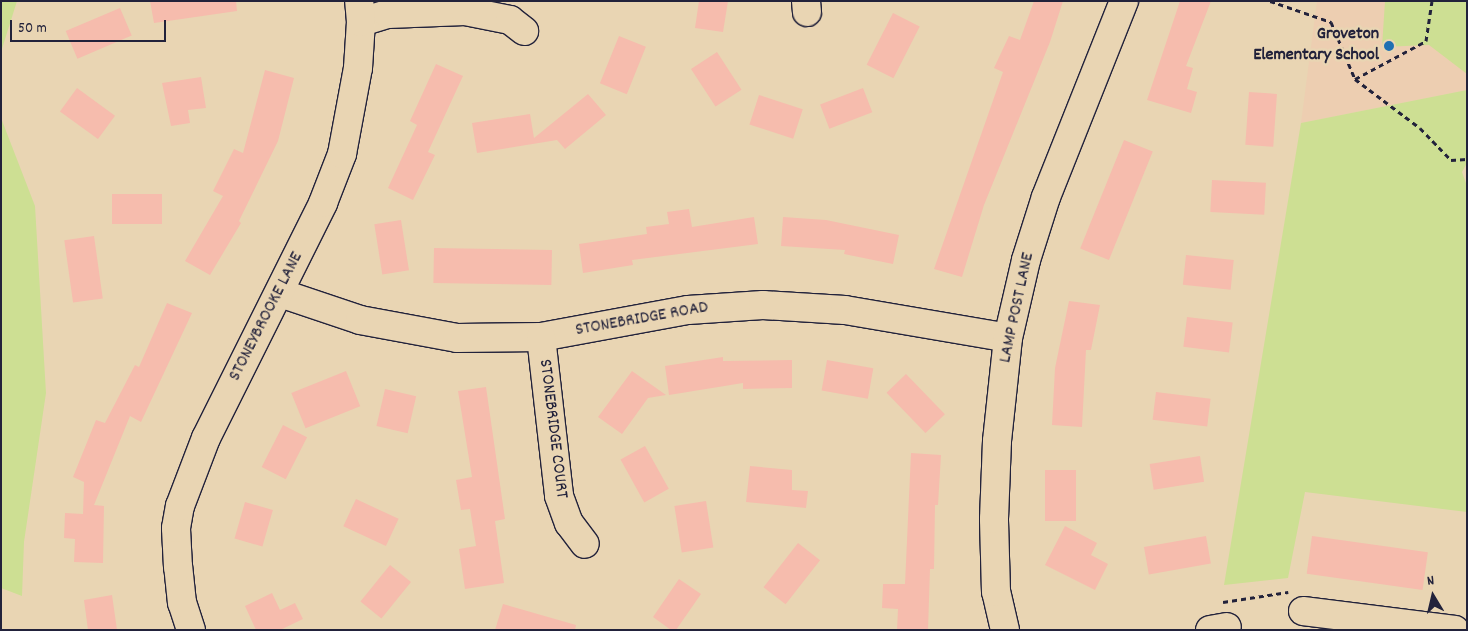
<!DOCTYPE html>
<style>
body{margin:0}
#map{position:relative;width:1468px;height:631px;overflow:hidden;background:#e9d5b3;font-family:Dekko,sans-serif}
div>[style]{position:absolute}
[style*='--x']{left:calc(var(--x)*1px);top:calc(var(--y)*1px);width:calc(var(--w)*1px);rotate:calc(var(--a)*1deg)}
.built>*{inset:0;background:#edceb1}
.green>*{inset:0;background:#cddf93}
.building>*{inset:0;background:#f6bcad;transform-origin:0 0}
.path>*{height:3px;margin-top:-1.5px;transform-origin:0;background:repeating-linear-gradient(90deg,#22223b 0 5px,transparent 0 9px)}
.roads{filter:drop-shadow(1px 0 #22223b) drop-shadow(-1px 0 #22223b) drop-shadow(0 1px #22223b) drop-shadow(0 -1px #22223b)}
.minor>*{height:28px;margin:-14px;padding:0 14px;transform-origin:14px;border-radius:14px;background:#e9d5b3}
.dots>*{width:14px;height:14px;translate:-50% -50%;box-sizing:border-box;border:2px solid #e9d5b3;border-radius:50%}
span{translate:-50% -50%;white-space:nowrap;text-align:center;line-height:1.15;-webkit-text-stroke:5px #e9d5b3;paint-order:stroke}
.poi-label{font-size:18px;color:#22223b;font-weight:700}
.right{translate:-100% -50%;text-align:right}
.street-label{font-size:18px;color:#22223b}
.frame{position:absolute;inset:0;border:2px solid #22223b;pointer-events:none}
.north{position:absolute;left:1408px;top:571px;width:50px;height:50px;-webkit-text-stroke:4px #e9d5b3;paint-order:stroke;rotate:351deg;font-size:14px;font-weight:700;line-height:20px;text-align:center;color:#22223b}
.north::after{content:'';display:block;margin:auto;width:18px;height:22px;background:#22223b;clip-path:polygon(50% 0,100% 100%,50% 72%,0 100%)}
.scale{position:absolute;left:10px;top:20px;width:156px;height:22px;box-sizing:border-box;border:2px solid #22223b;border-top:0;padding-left:6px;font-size:15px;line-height:18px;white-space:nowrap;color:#22223b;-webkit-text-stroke:4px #e9d5b3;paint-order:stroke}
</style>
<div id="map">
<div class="built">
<div style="clip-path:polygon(1317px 1px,1467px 1px,1467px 90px,1301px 123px)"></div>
</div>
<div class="green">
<div style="clip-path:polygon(1px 1px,17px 1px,1px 52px)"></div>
<div style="clip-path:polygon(1385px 1px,1467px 1px,1467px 74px,1429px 45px,1382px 47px)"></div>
<div style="clip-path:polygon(1467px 90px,1467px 163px,1462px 172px,1467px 186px,1467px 512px,1305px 492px,1288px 578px,1224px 585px,1301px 123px)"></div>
<div style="clip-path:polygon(1px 118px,35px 206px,46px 393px,24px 542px,22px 596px,1px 588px)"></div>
</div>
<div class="building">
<div style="clip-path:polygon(150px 1px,236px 1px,237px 11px,154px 23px)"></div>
<div style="clip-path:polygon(699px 1px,728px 1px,723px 32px,695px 28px)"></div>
<div style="clip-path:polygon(1034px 1px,1063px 1px,1050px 42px,984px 205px,962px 277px,934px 269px,1003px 72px,994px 68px,1009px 36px,1020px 40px)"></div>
<div style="clip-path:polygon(1180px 1px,1211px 1px,1186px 66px,1193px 68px,1187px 89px,1197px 92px,1191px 113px,1147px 100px)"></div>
<div style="left:120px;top:8px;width:30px;height:59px;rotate:67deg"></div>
<div style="left:893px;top:13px;width:30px;height:58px;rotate:27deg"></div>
<div style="left:619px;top:36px;width:29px;height:51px;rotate:22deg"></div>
<div style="left:717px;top:52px;width:45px;height:31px;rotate:57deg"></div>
<div style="clip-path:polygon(436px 64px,463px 76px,428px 152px,435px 155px,413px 200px,388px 188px,417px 125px,410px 121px)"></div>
<div style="clip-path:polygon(265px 70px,294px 78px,278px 141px,239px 221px,241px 223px,210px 275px,185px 261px,223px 196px,213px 191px,234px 149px,243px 153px)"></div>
<div style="clip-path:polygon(201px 77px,206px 108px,188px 110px,190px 123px,171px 126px,162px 83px)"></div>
<div style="left:77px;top:88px;width:47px;height:29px;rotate:36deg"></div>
<div style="left:863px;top:88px;width:26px;height:46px;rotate:69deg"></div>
<div style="left:1249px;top:92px;width:28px;height:53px;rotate:4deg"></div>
<div style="clip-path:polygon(588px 94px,606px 115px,565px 149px,557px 140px,477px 153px,472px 123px,530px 114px,534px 138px)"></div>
<div style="left:759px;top:95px;width:46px;height:31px;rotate:18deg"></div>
<div style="left:1124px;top:140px;width:31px;height:117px;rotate:22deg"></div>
<div style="left:1212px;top:180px;width:54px;height:32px;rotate:3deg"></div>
<div style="left:162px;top:194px;width:30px;height:50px;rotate:90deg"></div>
<div style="clip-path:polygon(689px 209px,692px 227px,754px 217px,758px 244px,632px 260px,633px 265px,583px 273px,579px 244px,647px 234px,646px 227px,669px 224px,667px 212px)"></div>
<div style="clip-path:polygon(783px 217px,826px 220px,899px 235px,893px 264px,844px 254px,845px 250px,781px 246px)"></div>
<div style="left:401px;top:220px;width:51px;height:27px;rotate:81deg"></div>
<div style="left:94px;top:236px;width:63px;height:30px;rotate:82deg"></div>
<div style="left:434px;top:248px;width:118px;height:35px;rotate:1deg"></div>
<div style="left:1186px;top:255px;width:48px;height:30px;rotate:6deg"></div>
<div style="clip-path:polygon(1069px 301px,1100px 305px,1091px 350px,1086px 350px,1082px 427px,1052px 425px,1055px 368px)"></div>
<div style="clip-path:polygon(167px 303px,192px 313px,141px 422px,130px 416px,94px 505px,104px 506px,103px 563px,74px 562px,75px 539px,64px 538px,65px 513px,83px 514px,84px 482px,73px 477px,96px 420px,105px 423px,135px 365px,139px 367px)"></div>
<div style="left:1187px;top:317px;width:46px;height:30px;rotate:7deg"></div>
<div style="clip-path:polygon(723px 357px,723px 361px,792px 360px,792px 388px,743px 389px,743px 383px,669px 395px,665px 366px)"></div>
<div style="left:827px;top:360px;width:47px;height:31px;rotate:10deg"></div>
<div style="left:346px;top:371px;width:38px;height:59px;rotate:68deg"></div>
<div style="clip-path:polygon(632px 371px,666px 395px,648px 398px,622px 434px,598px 417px)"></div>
<div style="left:906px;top:374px;width:56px;height:27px;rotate:46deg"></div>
<div style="clip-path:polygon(486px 387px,505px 519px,495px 521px,504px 583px,465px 589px,459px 549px,476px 546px,470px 509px,461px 510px,456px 480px,472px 477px,458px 391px)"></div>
<div style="left:385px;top:389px;width:32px;height:38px;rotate:13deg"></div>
<div style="left:1156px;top:392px;width:55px;height:28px;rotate:7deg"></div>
<div style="left:283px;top:425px;width:27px;height:47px;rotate:27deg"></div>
<div style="left:645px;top:446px;width:49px;height:28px;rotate:61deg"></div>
<div style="clip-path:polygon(911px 453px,941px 455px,938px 505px,935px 505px,934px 569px,930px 569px,928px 630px,897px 630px,898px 609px,882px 608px,883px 584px,905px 584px)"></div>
<div style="left:1200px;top:456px;width:26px;height:51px;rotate:81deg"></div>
<div style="clip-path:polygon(750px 466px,792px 470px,792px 490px,808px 491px,806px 508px,746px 502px)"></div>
<div style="left:1045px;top:470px;width:31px;height:51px"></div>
<div style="left:356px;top:499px;width:47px;height:30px;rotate:25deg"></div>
<div style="left:706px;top:501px;width:47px;height:32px;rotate:81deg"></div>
<div style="left:245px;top:502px;width:29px;height:38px;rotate:16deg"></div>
<div style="clip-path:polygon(1065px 526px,1097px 543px,1091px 555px,1108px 564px,1095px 590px,1045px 565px)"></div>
<div style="left:1206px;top:536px;width:28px;height:63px;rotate:80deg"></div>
<div style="left:1312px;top:536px;width:117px;height:38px;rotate:8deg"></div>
<div style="left:798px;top:543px;width:28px;height:56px;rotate:38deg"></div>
<div style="left:390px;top:565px;width:27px;height:47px;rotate:39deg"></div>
<div style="clip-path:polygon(679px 579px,701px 594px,676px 630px,671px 630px,653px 617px)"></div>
<div style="clip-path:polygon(272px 593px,280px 610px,295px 603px,303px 619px,280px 630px,256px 630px,245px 606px)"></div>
<div style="clip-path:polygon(112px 595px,117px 630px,88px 630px,84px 600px)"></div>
<div style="clip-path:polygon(503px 604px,576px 625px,575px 630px,495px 630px)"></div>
</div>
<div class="path">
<div style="--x:1270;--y:1;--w:65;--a:19"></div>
<div style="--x:1331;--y:22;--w:62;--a:67.2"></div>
<div style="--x:1355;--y:79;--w:81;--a:37"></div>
<div style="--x:1420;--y:128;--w:45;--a:45.9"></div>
<div style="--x:1451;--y:160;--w:16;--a:-4"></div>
<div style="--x:1355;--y:79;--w:81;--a:-28.2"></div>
<div style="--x:1426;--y:41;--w:40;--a:-81.5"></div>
<div style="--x:1223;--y:602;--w:66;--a:-8.7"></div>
</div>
<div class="roads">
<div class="minor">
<div style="--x:806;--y:1;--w:11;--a:85"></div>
<div style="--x:361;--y:22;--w:28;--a:-17"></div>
<div style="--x:388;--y:14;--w:77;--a:-2.2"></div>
<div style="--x:465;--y:11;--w:46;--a:11.3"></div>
<div style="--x:510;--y:20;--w:18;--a:38"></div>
<div style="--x:280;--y:293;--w:84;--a:18.6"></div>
<div style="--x:360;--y:320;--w:99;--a:10.5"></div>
<div style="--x:457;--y:338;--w:84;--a:-0.7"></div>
<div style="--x:541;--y:337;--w:149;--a:-10.4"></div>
<div style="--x:688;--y:310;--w:75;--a:-3.8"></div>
<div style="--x:763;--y:305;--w:82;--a:3.5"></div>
<div style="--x:845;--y:310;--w:165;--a:9.7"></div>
<div style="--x:541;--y:337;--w:160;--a:83.5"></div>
<div style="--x:559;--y:496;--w:29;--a:70"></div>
<div style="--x:569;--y:523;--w:26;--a:53"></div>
<div style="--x:1303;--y:611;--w:153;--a:7.1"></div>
<div style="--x:191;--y:630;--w:28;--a:-108"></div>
<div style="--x:182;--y:603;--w:36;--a:-96"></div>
<div style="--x:178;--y:567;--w:39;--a:-93"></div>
<div style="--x:176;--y:528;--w:22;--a:-80"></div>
<div style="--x:180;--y:506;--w:73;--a:-69.1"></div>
<div style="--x:206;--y:438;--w:263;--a:-63.5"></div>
<div style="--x:323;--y:203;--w:53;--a:-68.8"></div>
<div style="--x:342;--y:154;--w:87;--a:-79.5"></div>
<div style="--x:358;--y:68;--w:46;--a:-86.3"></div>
<div style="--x:361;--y:22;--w:21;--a:-95"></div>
<div style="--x:1005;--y:630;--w:39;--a:-103"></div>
<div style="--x:996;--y:592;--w:73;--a:-91.6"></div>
<div style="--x:994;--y:519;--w:78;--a:-87.8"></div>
<div style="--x:997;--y:441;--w:104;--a:-83.9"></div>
<div style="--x:1008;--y:338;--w:80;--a:-77"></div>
<div style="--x:1026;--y:260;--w:66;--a:-72.4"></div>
<div style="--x:1046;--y:197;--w:211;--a:-68.3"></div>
<div style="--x:1210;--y:630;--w:17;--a:-10"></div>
</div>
</div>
<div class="dots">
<div style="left:1389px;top:46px;background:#1f6fb2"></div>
</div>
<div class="poi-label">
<span class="right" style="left:1379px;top:46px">Groveton<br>Elementary School</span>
</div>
<div class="street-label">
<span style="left:1018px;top:308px;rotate:-78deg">LAMP POST LANE</span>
<span style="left:267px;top:317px;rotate:-63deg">STONEYBROOKE LANE</span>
<span style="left:642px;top:320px;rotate:-10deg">STONEBRIDGE ROAD</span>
<span style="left:552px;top:429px;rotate:83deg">STONEBRIDGE COURT</span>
</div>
<div class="frame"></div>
<div class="north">N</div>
<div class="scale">50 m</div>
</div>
